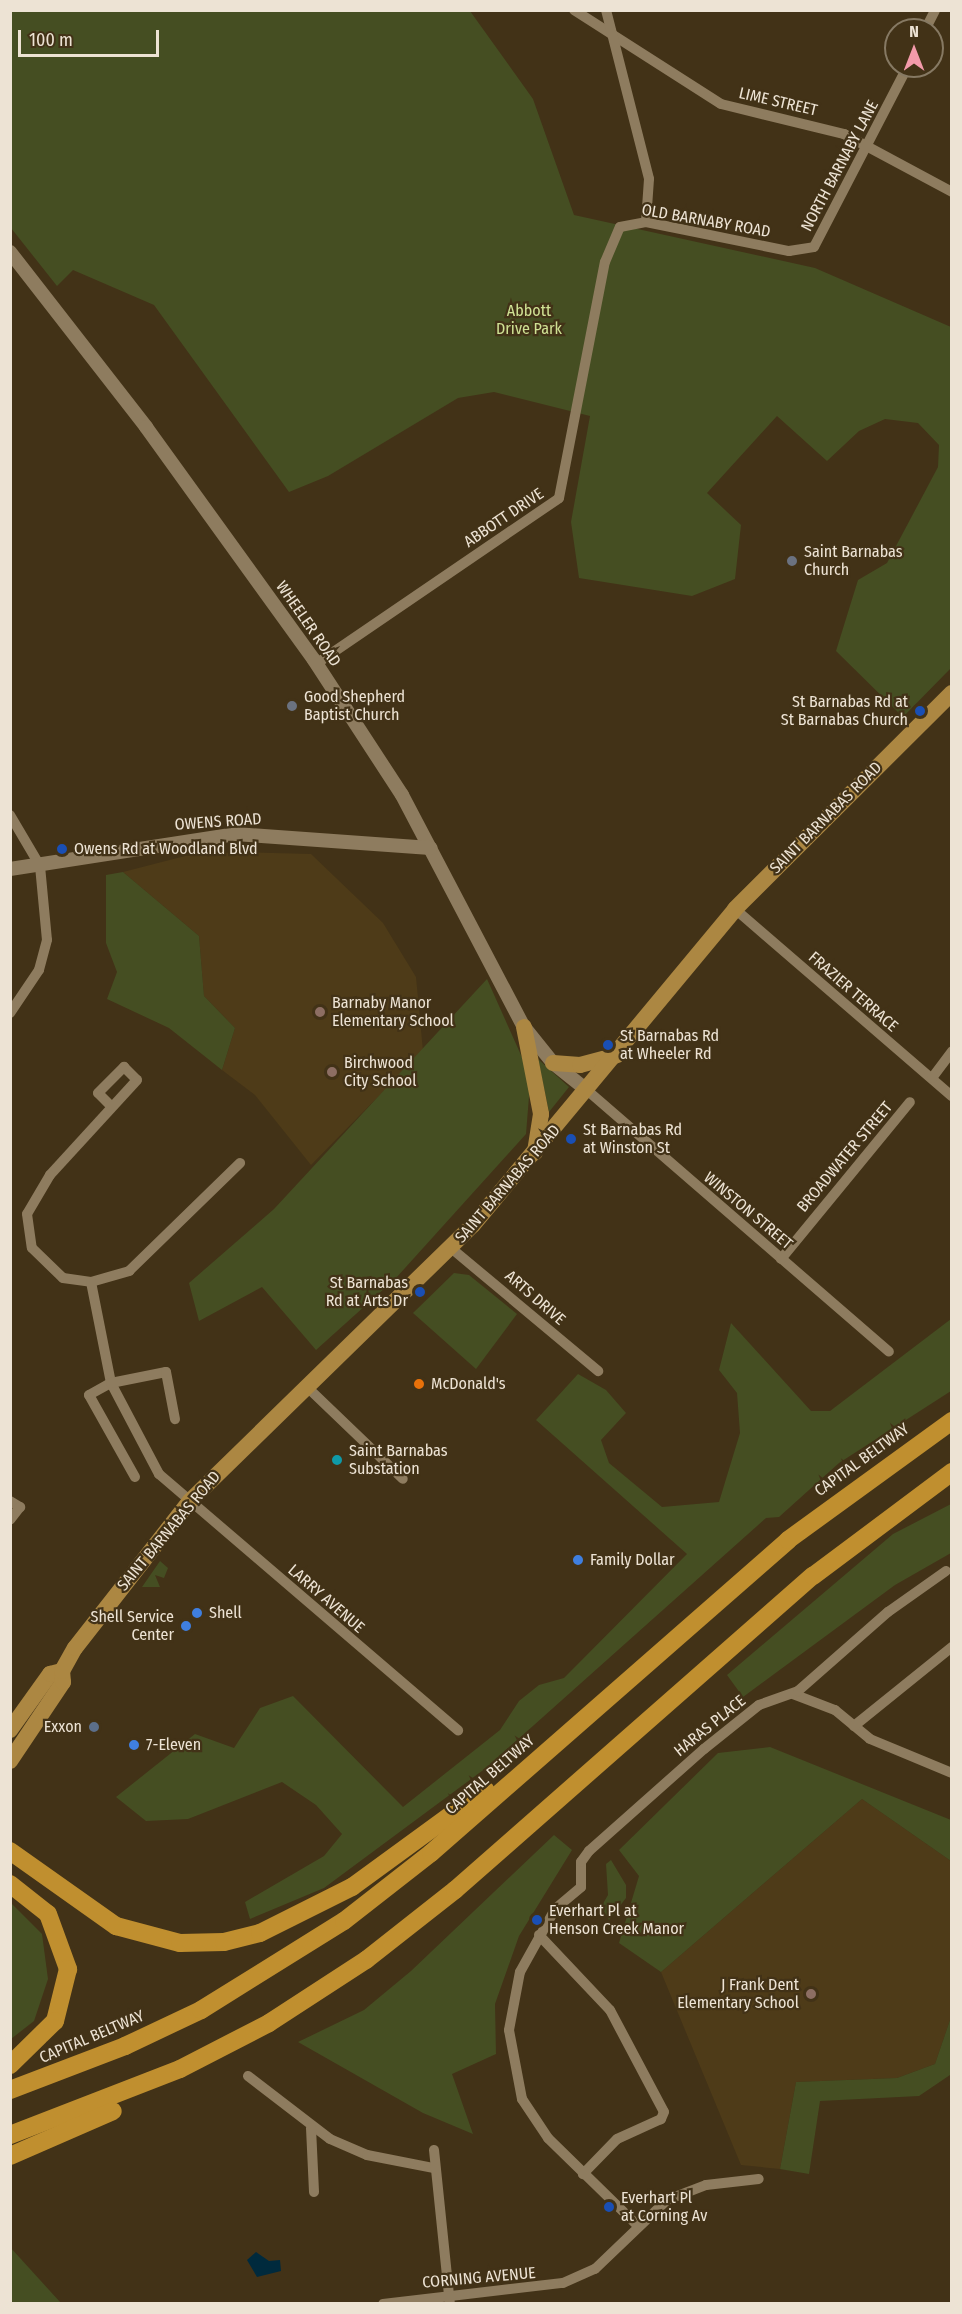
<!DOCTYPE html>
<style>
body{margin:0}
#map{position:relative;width:962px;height:2314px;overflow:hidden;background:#423217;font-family:"Fira Sans Condensed",sans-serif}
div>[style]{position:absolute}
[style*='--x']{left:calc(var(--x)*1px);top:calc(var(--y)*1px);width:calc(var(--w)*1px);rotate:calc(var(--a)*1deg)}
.built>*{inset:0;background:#4e3b18}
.green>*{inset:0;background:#454e22}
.water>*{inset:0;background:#002a3d}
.street>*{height:10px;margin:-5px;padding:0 5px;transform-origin:5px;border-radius:5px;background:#8e7c5f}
.secondary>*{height:14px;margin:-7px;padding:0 7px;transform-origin:7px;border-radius:7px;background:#8e7c5f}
.primary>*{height:16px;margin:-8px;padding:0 8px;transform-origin:8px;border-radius:8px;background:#ac8742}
.highway>*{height:18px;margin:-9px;padding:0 9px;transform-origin:9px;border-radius:9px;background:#c08f2f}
.dots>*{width:16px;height:16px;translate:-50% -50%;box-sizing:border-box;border:3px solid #423217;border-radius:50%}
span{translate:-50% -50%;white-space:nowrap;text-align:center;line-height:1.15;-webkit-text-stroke:4.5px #423217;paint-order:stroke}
.street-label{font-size:16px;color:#ede3d4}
.park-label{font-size:16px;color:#cfe194}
.poi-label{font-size:16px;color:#ede3d4}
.left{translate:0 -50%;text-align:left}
.right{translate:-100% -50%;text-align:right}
.frame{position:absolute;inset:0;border:12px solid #ede3d4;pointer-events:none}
.north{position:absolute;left:884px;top:18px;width:60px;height:60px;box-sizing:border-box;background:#423217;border:2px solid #867963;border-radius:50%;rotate:0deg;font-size:16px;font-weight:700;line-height:24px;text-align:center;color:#ede3d4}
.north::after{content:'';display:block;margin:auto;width:21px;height:27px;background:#f39aaa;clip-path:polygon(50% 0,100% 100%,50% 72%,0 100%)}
.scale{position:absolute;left:18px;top:30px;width:141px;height:27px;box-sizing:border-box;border:3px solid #ede3d4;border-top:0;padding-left:8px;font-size:18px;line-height:21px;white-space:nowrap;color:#ede3d4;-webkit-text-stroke:4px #423217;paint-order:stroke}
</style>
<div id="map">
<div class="built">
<div style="clip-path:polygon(236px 852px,311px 854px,383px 923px,416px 977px,423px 1051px,311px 1165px,255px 1095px,222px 1070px,235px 1028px,204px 996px,199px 936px,123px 872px,185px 856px)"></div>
<div style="clip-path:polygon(862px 1799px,951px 1861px,951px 2017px,935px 2064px,897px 2078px,796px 2082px,780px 2169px,741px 2165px,661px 1972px)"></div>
</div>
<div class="green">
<div style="clip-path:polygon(10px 11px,470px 11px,533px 99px,574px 215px,815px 268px,951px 327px,951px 668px,903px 717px,836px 651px,858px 580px,887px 563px,938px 467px,939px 445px,918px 423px,885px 419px,859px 431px,827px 461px,777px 416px,707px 493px,741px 525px,735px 579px,692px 596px,579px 578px,571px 522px,590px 416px,494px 392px,458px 398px,328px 476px,289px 492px,154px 305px,73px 270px,57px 286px,11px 228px)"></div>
<div style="clip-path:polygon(123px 872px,199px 936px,204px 996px,235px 1028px,222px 1070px,169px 1028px,107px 999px,117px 972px,106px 943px,106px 875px)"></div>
<div style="clip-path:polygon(487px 979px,525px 1064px,530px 1084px,526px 1134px,396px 1278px,316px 1350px,262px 1287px,199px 1321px,189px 1283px,274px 1209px)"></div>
<div style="clip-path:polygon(538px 1059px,569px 1087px,549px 1112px)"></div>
<div style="clip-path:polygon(454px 1273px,469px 1275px,517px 1314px,476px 1369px,413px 1313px)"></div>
<div style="clip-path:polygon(951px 1319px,951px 1391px,839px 1463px,779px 1517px,766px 1518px,486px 1768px,324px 1888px,250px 1919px,245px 1902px,324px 1856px,342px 1834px,316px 1805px,282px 1782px,188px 1819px,146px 1821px,116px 1797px,195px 1734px,234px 1748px,260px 1708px,293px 1696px,403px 1807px,500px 1730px,519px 1701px,539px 1685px,564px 1678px,687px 1554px,536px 1420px,578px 1374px,606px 1390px,626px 1413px,601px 1440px,609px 1463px,662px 1507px,719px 1502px,740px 1433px,737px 1393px,719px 1370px,731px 1323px,811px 1411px,830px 1411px)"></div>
<div style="clip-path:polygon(951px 1504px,951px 1553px,895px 1585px,743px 1697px,727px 1675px,893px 1534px)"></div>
<div style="clip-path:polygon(160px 1561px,168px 1568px,164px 1578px,155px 1575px,160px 1587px,142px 1587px)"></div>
<div style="clip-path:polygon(770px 1747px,951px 1820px,951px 1861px,862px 1799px,661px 1972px,619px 1943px,639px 1876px,619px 1850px,718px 1753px)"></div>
<div style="clip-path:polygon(554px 1835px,572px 1850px,519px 1936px,495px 2004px,496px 2054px,452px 2074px,473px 2134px,423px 2113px,298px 2042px,364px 2010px,411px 1971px)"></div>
<div style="clip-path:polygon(611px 1860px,626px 1885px,626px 1898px,609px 1920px,601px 1907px,608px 1895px,606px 1864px)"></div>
<div style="clip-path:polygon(11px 1903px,42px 1934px,48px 1979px,34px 2021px,11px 2039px)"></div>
<div style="clip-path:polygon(951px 2017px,950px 2075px,919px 2096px,820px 2101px,809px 2174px,780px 2169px,796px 2082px,897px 2078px,935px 2064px)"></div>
<div style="clip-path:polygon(10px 2247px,50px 2291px,61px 2303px,11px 2303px)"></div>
</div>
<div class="water">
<div style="clip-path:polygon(256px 2252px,269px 2261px,280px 2260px,281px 2271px,257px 2277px,247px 2260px)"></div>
</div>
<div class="street">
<div style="--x:574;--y:10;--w:174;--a:32.6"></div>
<div style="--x:721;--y:104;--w:127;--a:13.7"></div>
<div style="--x:844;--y:134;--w:123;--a:28.2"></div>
<div style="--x:606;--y:10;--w:174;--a:75.7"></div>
<div style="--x:649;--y:179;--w:43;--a:94"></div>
<div style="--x:925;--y:30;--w:22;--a:-63"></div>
<div style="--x:316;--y:664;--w:294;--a:-34.3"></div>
<div style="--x:559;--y:498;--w:240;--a:-79"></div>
<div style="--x:605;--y:262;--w:38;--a:-67"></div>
<div style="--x:620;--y:227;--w:26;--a:-11"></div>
<div style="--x:646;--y:222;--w:146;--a:11.5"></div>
<div style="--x:789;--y:251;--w:25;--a:-9"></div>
<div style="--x:814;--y:247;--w:204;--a:-62.6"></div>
<div style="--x:10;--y:815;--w:59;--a:59.5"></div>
<div style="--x:40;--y:866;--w:74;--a:84.6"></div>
<div style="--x:47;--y:940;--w:31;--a:105"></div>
<div style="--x:39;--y:970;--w:52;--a:124"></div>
<div style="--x:735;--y:909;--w:286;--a:40.8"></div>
<div style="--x:932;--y:1078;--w:34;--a:-53"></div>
<div style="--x:588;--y:1091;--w:398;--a:40.9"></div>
<div style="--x:111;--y:1106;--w:18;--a:-135"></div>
<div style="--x:98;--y:1093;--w:37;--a:-45"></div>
<div style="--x:124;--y:1067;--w:18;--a:45"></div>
<div style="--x:137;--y:1080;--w:129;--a:132.5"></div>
<div style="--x:50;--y:1175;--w:45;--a:120.5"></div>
<div style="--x:27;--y:1214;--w:34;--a:82"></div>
<div style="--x:32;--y:1248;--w:43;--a:44.1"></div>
<div style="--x:63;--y:1278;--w:28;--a:8"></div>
<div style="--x:91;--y:1282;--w:40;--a:-16"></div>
<div style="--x:129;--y:1271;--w:155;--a:-44.2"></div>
<div style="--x:451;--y:1248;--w:192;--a:39.9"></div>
<div style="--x:781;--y:1259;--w:203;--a:-50.6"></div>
<div style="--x:91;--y:1282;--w:103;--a:78.8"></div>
<div style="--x:111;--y:1383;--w:103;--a:62.2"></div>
<div style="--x:159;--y:1474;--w:394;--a:40.6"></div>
<div style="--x:306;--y:1386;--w:134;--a:43.8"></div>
<div style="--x:135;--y:1477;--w:94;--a:-119.3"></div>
<div style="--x:89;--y:1395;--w:25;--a:-29"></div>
<div style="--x:111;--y:1383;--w:56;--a:-11.3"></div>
<div style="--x:166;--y:1372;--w:48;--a:79.2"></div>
<div style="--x:10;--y:1501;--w:12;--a:31"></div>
<div style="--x:20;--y:1507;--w:16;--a:128"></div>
<div style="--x:793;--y:1694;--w:45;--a:20.9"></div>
<div style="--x:835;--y:1710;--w:45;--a:39.6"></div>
<div style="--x:870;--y:1739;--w:89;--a:22.5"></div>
<div style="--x:854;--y:1726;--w:126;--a:-38.9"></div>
<div style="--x:539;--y:1935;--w:103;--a:46.6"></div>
<div style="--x:610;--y:2010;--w:115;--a:62.1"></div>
<div style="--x:664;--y:2112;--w:8;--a:113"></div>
<div style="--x:661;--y:2119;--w:48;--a:155.6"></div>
<div style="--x:617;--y:2139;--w:49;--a:134.2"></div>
<div style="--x:248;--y:2076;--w:103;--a:37.5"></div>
<div style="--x:330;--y:2139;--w:40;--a:23.4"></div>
<div style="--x:367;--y:2155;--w:67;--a:11.1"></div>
<div style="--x:311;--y:2128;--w:64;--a:87.3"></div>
<div style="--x:434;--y:2150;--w:155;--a:84.1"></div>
<div style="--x:637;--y:2225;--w:124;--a:-135.7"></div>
<div style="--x:548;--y:2138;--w:47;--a:-123.7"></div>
<div style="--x:522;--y:2099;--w:70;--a:-100.7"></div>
<div style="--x:509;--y:2030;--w:59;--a:-79.3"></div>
<div style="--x:520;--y:1972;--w:72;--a:-60.9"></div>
<div style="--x:555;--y:1909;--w:34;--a:-40"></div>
<div style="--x:581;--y:1887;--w:25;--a:-90"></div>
<div style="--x:581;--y:1862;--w:14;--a:-54"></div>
<div style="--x:589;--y:1851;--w:154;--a:-41.6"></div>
<div style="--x:704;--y:1749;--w:70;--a:-38.7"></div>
<div style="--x:759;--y:1705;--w:41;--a:-19.7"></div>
<div style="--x:798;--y:1691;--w:120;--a:-41.3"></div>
<div style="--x:888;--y:1612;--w:71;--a:-35.3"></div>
<div style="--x:383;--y:2304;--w:181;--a:-6.7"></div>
<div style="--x:563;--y:2283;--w:35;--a:-24"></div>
<div style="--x:595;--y:2269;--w:100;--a:-43.8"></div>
<div style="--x:667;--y:2200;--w:42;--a:-21"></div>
<div style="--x:706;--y:2185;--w:53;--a:-6.5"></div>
</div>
<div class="secondary">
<div style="--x:10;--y:252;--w:222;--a:52.1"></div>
<div style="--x:146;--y:427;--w:287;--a:54.2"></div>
<div style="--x:314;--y:660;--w:161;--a:56.9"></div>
<div style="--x:402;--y:795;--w:262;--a:62.3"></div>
<div style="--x:524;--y:1027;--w:46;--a:51.1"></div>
<div style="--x:553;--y:1063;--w:45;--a:38.7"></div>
<div style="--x:10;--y:869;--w:228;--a:-8.8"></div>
<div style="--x:235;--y:834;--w:196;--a:4.1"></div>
</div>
<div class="primary">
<div style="--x:524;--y:1027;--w:89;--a:78.9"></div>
<div style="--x:541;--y:1114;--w:39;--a:99"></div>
<div style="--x:553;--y:1063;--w:27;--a:4"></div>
<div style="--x:580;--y:1065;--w:38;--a:-15"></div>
<div style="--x:10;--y:1730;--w:69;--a:-54.5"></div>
<div style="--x:50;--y:1674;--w:12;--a:-14"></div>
<div style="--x:10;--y:1761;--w:95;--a:-56.1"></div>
<div style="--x:63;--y:1682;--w:11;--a:-95"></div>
<div style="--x:62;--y:1671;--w:26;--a:-61"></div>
<div style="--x:75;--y:1648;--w:187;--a:-52"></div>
<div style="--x:190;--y:1501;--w:395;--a:-44.3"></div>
<div style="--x:473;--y:1225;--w:410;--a:-50.3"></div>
<div style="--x:735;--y:909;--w:306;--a:-44.9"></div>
</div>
<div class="highway">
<div style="--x:10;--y:1851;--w:130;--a:35.3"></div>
<div style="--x:116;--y:1926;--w:66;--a:14.9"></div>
<div style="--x:180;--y:1943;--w:44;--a:-1.3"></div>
<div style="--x:224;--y:1942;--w:37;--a:-14"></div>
<div style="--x:260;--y:1933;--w:103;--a:-26.6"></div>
<div style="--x:352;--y:1887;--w:165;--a:-36.1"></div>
<div style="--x:10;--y:1884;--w:48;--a:38.3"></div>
<div style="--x:48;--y:1914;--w:59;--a:70"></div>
<div style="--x:68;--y:1969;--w:54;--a:104"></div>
<div style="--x:55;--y:2021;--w:63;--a:135.6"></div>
<div style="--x:10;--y:2090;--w:123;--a:-20.9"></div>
<div style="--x:125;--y:2046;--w:84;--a:-25.3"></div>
<div style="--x:201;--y:2010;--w:168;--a:-31.9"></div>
<div style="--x:344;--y:1921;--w:110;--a:-38"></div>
<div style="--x:431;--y:1853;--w:475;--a:-41.2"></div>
<div style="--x:788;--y:1540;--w:203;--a:-36"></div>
<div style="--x:10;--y:2135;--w:182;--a:-21.2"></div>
<div style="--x:180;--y:2069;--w:100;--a:-27.3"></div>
<div style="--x:269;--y:2023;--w:116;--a:-33"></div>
<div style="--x:366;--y:1960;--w:113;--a:-38.2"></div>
<div style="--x:455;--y:1890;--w:476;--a:-41.3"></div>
<div style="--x:813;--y:1576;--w:174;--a:-36.8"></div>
<div style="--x:10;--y:2156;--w:112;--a:-23.6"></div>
</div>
<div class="dots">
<div style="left:792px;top:561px;background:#6b7280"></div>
<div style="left:292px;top:706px;background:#6b7280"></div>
<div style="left:920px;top:711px;background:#1a4fb4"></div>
<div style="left:62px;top:849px;background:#1a4fb4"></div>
<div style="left:320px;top:1012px;background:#8d6e63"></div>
<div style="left:608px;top:1045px;background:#1a4fb4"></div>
<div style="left:332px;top:1072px;background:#8d6e63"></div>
<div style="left:571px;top:1139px;background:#1a4fb4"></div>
<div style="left:420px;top:1292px;background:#1a4fb4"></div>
<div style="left:419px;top:1384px;background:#e8710a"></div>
<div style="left:337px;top:1460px;background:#0f9aa8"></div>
<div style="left:578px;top:1560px;background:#3f7fe0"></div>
<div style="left:197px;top:1613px;background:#3f7fe0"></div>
<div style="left:186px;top:1626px;background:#3f7fe0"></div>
<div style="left:94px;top:1727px;background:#5c6f8a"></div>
<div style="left:134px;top:1745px;background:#3f7fe0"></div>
<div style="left:537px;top:1920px;background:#1a4fb4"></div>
<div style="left:811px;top:1994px;background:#8d6e63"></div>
<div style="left:609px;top:2207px;background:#1a4fb4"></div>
</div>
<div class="street-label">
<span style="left:778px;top:102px;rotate:13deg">LIME STREET</span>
<span style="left:840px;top:166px;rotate:-62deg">NORTH BARNABY LANE</span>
<span style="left:706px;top:221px;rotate:10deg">OLD BARNABY ROAD</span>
<span style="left:504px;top:518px;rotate:-34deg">ABBOTT DRIVE</span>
<span style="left:308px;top:624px;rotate:55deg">WHEELER ROAD</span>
<span style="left:826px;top:818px;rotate:-45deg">SAINT BARNABAS ROAD</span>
<span style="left:218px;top:822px;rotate:-4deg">OWENS ROAD</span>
<span style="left:853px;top:992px;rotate:41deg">FRAZIER TERRACE</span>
<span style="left:845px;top:1157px;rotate:-50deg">BROADWATER STREET</span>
<span style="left:508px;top:1184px;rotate:-49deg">SAINT BARNABAS ROAD</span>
<span style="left:748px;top:1211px;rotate:40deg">WINSTON STREET</span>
<span style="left:535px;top:1298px;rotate:41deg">ARTS DRIVE</span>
<span style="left:862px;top:1460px;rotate:-36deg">CAPITAL BELTWAY</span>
<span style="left:169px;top:1531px;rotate:-50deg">SAINT BARNABAS ROAD</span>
<span style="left:326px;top:1599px;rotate:41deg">LARRY AVENUE</span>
<span style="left:710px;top:1726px;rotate:-39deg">HARAS PLACE</span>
<span style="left:490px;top:1775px;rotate:-41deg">CAPITAL BELTWAY</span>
<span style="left:92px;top:2037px;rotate:-23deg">CAPITAL BELTWAY</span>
<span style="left:479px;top:2278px;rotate:-5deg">CORNING AVENUE</span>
</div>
<div class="park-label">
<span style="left:529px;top:320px">Abbott<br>Drive Park</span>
</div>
<div class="poi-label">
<span class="left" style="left:804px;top:561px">Saint Barnabas<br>Church</span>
<span class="left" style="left:304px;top:706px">Good Shepherd<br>Baptist Church</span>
<span class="right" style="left:908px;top:711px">St Barnabas Rd at<br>St Barnabas Church</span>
<span class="left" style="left:74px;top:849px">Owens Rd at Woodland Blvd</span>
<span class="left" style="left:332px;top:1012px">Barnaby Manor<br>Elementary School</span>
<span class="left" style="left:620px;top:1045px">St Barnabas Rd<br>at Wheeler Rd</span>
<span class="left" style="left:344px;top:1072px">Birchwood<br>City School</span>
<span class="left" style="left:583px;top:1139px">St Barnabas Rd<br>at Winston St</span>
<span class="right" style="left:408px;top:1292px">St Barnabas<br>Rd at Arts Dr</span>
<span class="left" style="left:431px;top:1384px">McDonald's</span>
<span class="left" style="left:349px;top:1460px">Saint Barnabas<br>Substation</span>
<span class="left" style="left:590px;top:1560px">Family Dollar</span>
<span class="left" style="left:209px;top:1613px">Shell</span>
<span class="right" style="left:174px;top:1626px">Shell Service<br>Center</span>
<span class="right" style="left:82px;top:1727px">Exxon</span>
<span class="left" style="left:146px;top:1745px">7-Eleven</span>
<span class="left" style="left:549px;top:1920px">Everhart Pl at<br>Henson Creek Manor</span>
<span class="right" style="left:799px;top:1994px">J Frank Dent<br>Elementary School</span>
<span class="left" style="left:621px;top:2207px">Everhart Pl<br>at Corning Av</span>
</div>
<div class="frame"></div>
<div class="north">N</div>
<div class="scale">100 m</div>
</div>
